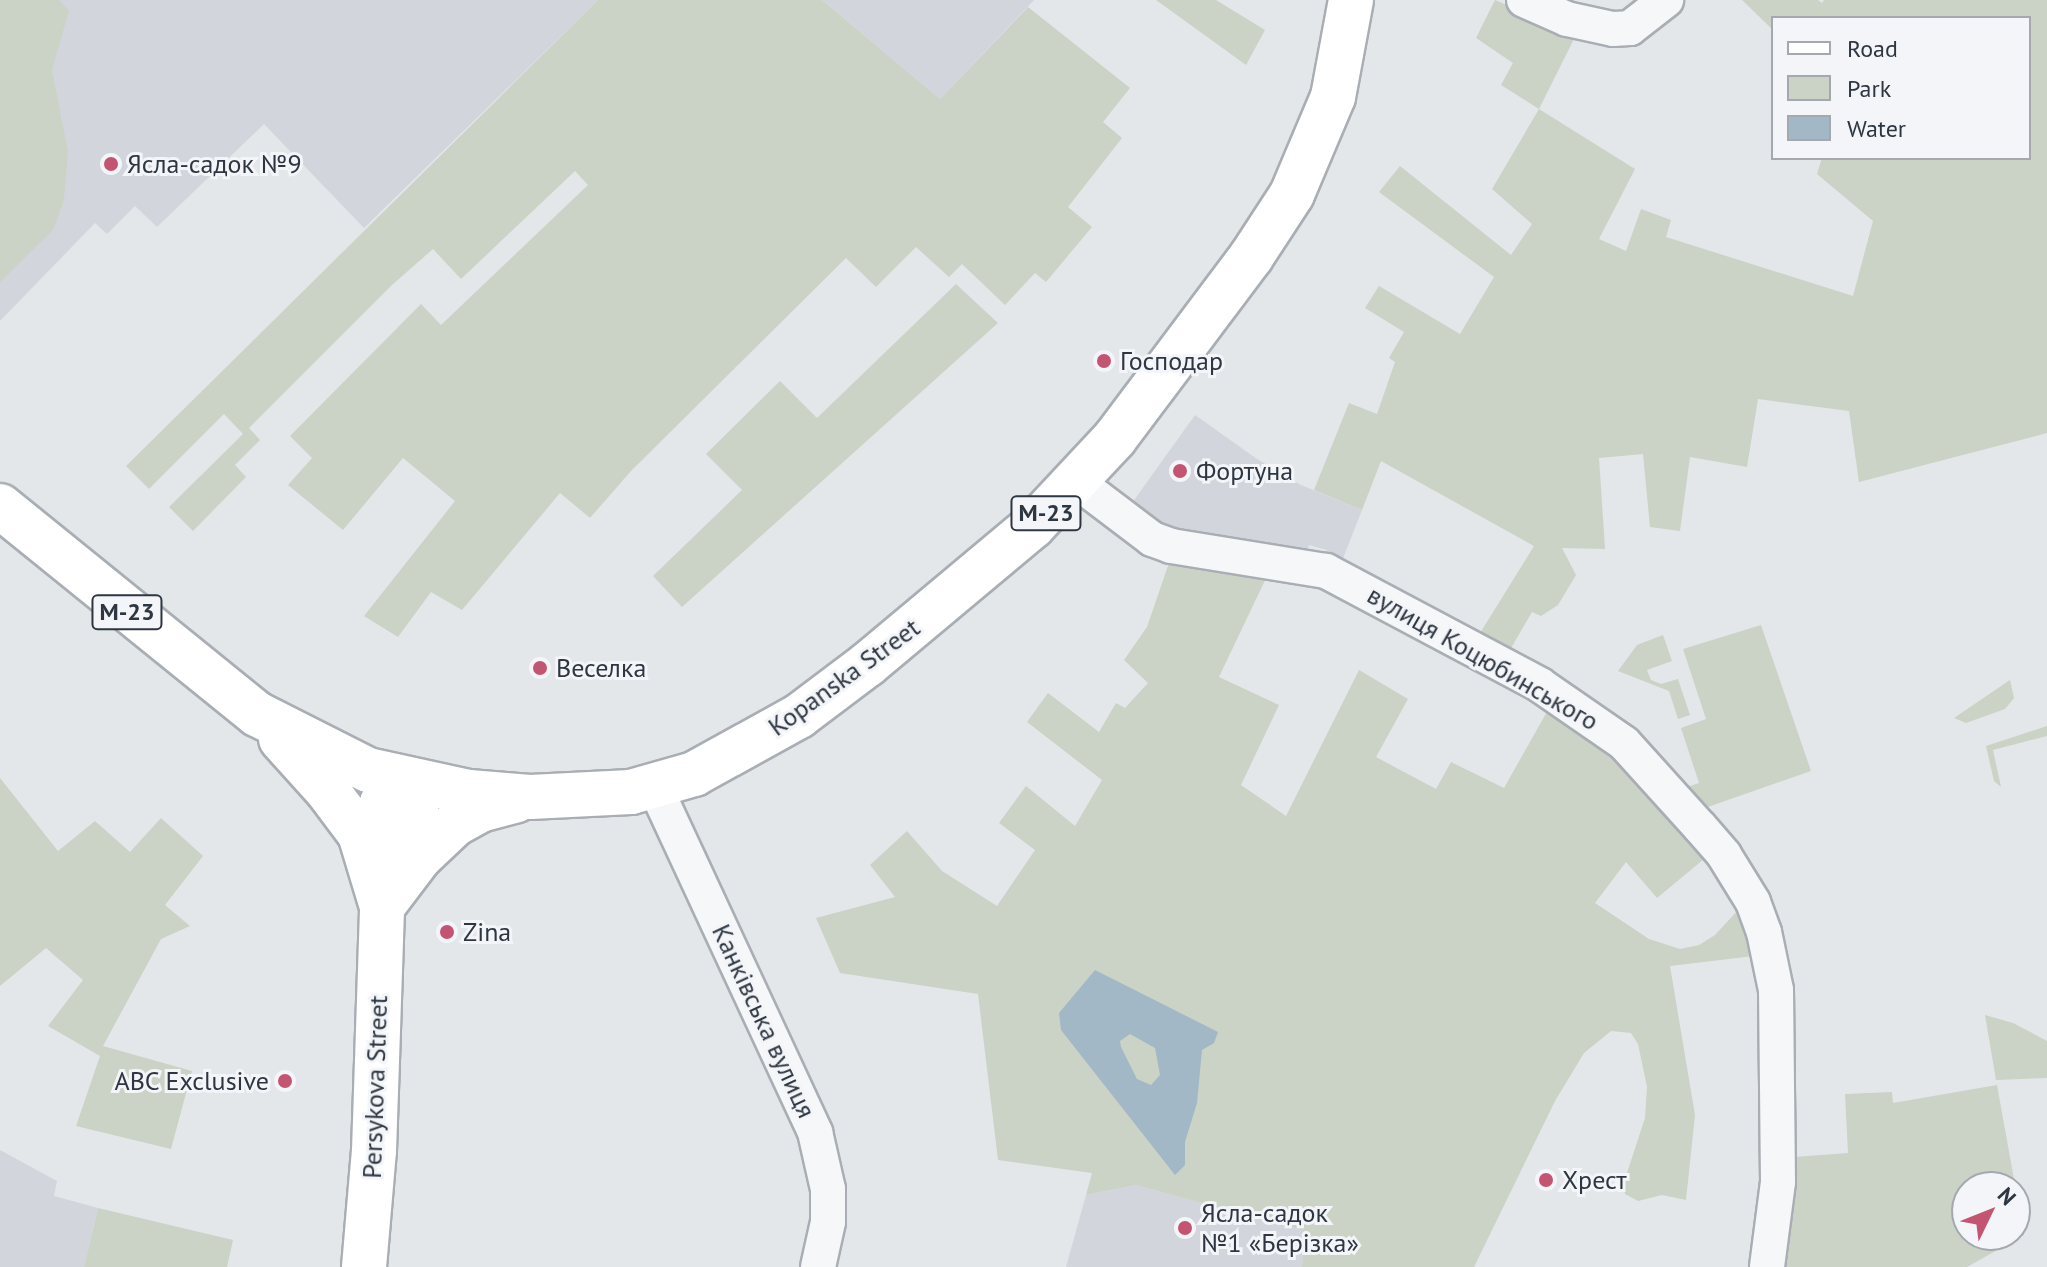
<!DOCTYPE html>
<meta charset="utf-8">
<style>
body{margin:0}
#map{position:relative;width:2047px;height:1267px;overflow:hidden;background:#e3e7ea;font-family:"PT Sans",sans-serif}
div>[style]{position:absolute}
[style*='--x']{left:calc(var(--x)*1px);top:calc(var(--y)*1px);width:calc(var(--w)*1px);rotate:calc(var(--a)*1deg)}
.built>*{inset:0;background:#d2d6dc}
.green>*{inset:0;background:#cad3c5}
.water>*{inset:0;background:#a2b8c7}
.roads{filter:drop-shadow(2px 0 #a9aeb4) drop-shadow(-2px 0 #a9aeb4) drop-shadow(0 2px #a9aeb4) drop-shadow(0 -2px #a9aeb4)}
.minor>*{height:34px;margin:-17px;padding:0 17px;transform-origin:17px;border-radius:17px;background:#f6f7f9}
.secondary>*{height:44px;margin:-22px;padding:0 22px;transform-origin:22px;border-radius:22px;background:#fff}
.trunk>*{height:44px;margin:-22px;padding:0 22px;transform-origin:22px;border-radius:22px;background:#fff}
.dots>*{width:22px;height:22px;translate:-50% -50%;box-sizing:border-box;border:4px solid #f3f5f8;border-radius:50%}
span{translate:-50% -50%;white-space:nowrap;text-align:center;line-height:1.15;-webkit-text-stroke:6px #f3f5f8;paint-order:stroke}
.shield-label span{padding:2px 6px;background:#f3f5f8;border:2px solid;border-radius:6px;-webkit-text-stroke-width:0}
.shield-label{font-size:24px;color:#2d3641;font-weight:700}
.poi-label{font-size:26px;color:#2d3641}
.left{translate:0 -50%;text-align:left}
.right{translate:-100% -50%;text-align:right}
.street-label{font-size:26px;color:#2d3641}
.legend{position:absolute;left:1771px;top:16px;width:260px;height:144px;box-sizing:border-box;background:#f3f5f8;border:2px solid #a4a9af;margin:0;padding:10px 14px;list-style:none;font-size:24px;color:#2d3641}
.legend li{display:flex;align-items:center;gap:16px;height:40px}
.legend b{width:40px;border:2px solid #a4a9af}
.north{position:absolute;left:1951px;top:1171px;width:80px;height:80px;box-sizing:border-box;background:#f3f5f8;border:2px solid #a4a9af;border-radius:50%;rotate:47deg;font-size:22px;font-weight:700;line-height:32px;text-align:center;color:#2d3641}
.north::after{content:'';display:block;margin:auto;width:28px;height:36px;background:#c35572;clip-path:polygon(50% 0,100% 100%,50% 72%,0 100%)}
</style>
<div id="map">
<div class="built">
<div style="clip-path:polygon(0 0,598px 0,364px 228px,264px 124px,157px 227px,135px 206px,107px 234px,95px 223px,0 321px)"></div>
<div style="clip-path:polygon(822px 0,1034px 0,940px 99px)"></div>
<div style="clip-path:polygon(1195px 415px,1257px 459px,1301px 485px,1362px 510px,1340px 566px,1327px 550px,1309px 545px,1306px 555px,1212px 533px,1200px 539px,1164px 526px,1132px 503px)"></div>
<div style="clip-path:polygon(0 1150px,57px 1181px,54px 1196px,98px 1208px,84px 1267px,0 1267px)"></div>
<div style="clip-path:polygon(1136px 1185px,1306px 1231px,1302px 1267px,1066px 1267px,1086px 1195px)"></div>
</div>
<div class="green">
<div style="clip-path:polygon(0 0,59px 0,69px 11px,52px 70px,68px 152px,64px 200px,53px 230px,0 282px)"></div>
<div style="clip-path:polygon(598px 0,822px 0,940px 99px,1028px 7px,1130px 88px,1103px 122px,1122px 138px,1068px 207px,1092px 227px,1046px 282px,1035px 273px,1005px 305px,962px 264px,949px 277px,916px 247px,876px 287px,846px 258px,631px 471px,590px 518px,560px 493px,462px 610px,431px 592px,398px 637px,364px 616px,455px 501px,403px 458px,343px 530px,288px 485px,312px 458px,290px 436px,421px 304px,441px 325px,588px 185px,575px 171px,461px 279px,433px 249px,392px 285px,249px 428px,260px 440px,235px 465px,246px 477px,193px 531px,169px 507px,243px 434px,224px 414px,149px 489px,126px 466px)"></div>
<div style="clip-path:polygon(1156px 0,1216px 0,1265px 30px,1246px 65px)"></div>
<div style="clip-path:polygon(1495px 0,1576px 35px,1539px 109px,1635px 169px,1599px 239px,1626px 251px,1641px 209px,1671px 220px,1666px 237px,1853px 296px,1873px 221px,1817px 174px,1822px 158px,2029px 158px,2029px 18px,1773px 18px,1773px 30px,1742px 0,1818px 0,1822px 3px,1824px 0,2047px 0,2047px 433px,1859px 482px,1849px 411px,1758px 399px,1747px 467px,1690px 457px,1680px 531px,1650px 527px,1643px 454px,1599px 458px,1605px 549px,1562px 548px,1576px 575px,1558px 605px,1541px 616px,1532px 612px,1507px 655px,1477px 638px,1534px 546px,1381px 461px,1362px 510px,1314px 490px,1349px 403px,1377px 414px,1395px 362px,1389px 358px,1404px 332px,1365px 308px,1379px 286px,1460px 334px,1494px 277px,1379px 192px,1400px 166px,1511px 255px,1532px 224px,1492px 189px,1539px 109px,1501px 85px,1513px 63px,1476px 38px)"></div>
<div style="clip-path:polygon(956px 284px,998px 323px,682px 607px,653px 576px,742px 490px,706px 454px,780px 381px,817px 418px)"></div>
<div style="clip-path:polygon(1170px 560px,1268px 574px,1219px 677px,1279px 705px,1241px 785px,1286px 816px,1359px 670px,1408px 699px,1376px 757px,1436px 789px,1451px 762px,1504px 788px,1548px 710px,1590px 736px,1615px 758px,1704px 859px,1657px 898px,1626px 862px,1595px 903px,1649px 939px,1680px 949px,1699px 945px,1715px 935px,1739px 909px,1750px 939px,1754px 956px,1670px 966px,1695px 1115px,1686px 1200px,1662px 1195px,1638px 1201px,1625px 1194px,1623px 1185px,1645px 1118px,1647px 1087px,1638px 1044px,1631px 1033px,1611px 1031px,1584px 1053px,1555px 1101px,1474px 1267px,1302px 1267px,1305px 1231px,1136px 1185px,1086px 1195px,1092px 1173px,998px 1160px,978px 994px,840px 973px,816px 918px,895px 897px,870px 865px,907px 831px,942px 871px,997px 906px,1035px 850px,999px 823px,1026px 786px,1075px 826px,1102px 780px,1027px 722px,1048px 693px,1099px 732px,1116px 703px,1125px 708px,1148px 683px,1124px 660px,1147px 627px)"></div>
<div style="clip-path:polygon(1761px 625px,1811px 771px,1702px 809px,1684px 788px,1699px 783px,1681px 728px,1706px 719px,1683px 649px)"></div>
<div style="clip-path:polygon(1663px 635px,1672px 661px,1647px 670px,1651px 680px,1661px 684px,1678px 679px,1690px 715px,1678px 719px,1669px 691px,1618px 671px,1637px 645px)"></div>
<div style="clip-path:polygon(2010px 680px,2014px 698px,2005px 709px,1966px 723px,1954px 718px)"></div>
<div style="clip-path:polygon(2047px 726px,2047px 736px,1993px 750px,2001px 787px,1994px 781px,1986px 746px)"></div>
<div style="clip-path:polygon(0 778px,58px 851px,95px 821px,130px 852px,161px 818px,203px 856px,165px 905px,190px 926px,161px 939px,103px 1046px,192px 1071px,171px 1149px,76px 1126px,100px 1056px,48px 1026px,83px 980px,46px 948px,0 986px)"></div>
<div style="clip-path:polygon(1985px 1015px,2013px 1023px,2047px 1041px,2047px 1078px,1996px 1080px)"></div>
<div style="clip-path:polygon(evenodd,1997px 1085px,2024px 1235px,1967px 1267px,1784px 1267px,1794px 1157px,1848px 1153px,1845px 1094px,1892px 1092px,1893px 1103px,1997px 1085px,1967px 1187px,2015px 1187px,2015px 1235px,1967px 1235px,1967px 1187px)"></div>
<div style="clip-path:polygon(98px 1208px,233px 1240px,227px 1267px,84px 1267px)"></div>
</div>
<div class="water">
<div style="clip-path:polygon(evenodd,1095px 970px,1218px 1032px,1214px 1043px,1202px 1050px,1197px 1103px,1185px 1142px,1185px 1165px,1175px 1175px,1061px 1030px,1059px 1013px,1095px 970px,1130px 1034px,1155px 1048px,1160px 1075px,1151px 1085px,1137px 1079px,1121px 1047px,1120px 1041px,1130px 1034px)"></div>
</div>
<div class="roads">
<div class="minor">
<div style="--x:1524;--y:0;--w:47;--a:23.8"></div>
<div style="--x:1567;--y:19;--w:47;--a:12.3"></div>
<div style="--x:1613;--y:29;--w:17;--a:-3"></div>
<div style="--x:1630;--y:28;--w:46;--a:-37.9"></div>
<div style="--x:1077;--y:482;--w:94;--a:37.2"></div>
<div style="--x:1152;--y:539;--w:20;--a:20"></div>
<div style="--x:1171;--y:546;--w:157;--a:9.2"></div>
<div style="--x:1326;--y:571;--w:242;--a:28"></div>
<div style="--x:1540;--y:685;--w:102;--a:34.6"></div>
<div style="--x:1624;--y:743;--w:113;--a:47.9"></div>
<div style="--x:1700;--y:827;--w:37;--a:49"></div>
<div style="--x:1724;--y:855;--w:55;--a:58.3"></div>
<div style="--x:1753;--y:902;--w:32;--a:70"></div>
<div style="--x:1764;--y:932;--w:59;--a:78.3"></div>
<div style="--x:1776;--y:990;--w:192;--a:89.4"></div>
<div style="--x:1778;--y:1182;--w:86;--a:97.4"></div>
<div style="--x:654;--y:785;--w:383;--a:65.1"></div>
<div style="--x:815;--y:1132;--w:58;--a:77.2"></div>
<div style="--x:828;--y:1189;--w:33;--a:90"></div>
<div style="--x:828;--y:1222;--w:46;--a:102.5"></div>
</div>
<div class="secondary">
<div style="--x:364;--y:1267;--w:116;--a:-85.1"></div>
<div style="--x:374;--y:1151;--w:244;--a:-88.1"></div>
<div style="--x:382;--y:907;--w:82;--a:-92.8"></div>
<div style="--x:378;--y:825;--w:22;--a:-80"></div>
<div style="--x:382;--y:803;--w:17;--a:-59"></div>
<div style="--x:391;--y:788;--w:17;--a:-28"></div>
<div style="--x:406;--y:780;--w:36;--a:72"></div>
<div style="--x:417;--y:814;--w:20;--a:96"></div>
<div style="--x:415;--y:834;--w:55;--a:114.7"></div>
</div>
<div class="trunk">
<div style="--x:0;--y:506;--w:331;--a:39"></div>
<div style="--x:257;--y:714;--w:124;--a:26.8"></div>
<div style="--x:368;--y:770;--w:103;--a:12.3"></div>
<div style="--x:469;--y:792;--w:61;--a:4.7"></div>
<div style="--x:530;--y:797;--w:101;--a:-2.8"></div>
<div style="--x:631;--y:792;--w:66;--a:-15.9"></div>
<div style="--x:694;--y:774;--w:120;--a:-28.9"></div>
<div style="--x:799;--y:716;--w:86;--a:-37"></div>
<div style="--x:868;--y:664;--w:215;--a:-39.9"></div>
<div style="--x:1033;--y:526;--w:120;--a:-47"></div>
<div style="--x:1115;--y:438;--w:226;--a:-53.1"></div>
<div style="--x:1251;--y:257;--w:75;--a:-56.9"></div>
<div style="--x:1292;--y:194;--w:105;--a:-67.1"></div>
<div style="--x:1333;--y:97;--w:99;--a:-79.5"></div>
<div style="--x:281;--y:739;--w:69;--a:48"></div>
<div style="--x:327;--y:790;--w:55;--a:53.1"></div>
<div style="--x:360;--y:834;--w:76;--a:73.2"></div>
<div style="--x:382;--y:907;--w:63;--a:-52.8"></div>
<div style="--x:420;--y:857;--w:48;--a:-43.3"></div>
<div style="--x:455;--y:824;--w:29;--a:-29"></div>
<div style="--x:480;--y:810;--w:38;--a:-15"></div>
</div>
</div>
<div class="dots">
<div style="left:111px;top:164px;background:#c35572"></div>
<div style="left:1104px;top:361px;background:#c35572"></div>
<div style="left:1180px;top:471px;background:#c35572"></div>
<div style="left:540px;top:668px;background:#c35572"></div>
<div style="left:447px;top:932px;background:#c35572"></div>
<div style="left:285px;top:1081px;background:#c35572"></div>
<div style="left:1546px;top:1180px;background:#c35572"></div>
<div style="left:1185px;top:1228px;background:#c35572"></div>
</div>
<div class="shield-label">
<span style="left:1046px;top:513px">М-23</span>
<span style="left:127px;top:612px">М-23</span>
</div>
<div class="poi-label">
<span class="left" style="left:127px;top:164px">Ясла-садок №9</span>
<span class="left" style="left:1120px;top:361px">Господар</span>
<span class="left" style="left:1196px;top:471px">Фортуна</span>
<span class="left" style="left:556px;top:668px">Веселка</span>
<span class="left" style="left:463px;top:932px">Zina</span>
<span class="right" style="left:269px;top:1081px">ABC Exclusive</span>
<span class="left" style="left:1562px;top:1180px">Хрест</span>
<span class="left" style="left:1201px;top:1228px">Ясла-садок<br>№1 «Берізка»</span>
</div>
<div class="street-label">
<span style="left:1483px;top:658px;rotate:30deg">вулиця Коцюбинського</span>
<span style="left:844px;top:677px;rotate:-36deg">Kopanska Street</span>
<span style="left:764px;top:1021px;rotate:65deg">Канківська вулиця</span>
<span style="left:375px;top:1087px;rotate:-88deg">Persykova Street</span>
</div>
<ul class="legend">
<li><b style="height:10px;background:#fff"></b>Road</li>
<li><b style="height:22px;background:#cad3c5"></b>Park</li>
<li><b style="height:22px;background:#a2b8c7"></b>Water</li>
</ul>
<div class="north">N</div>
</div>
